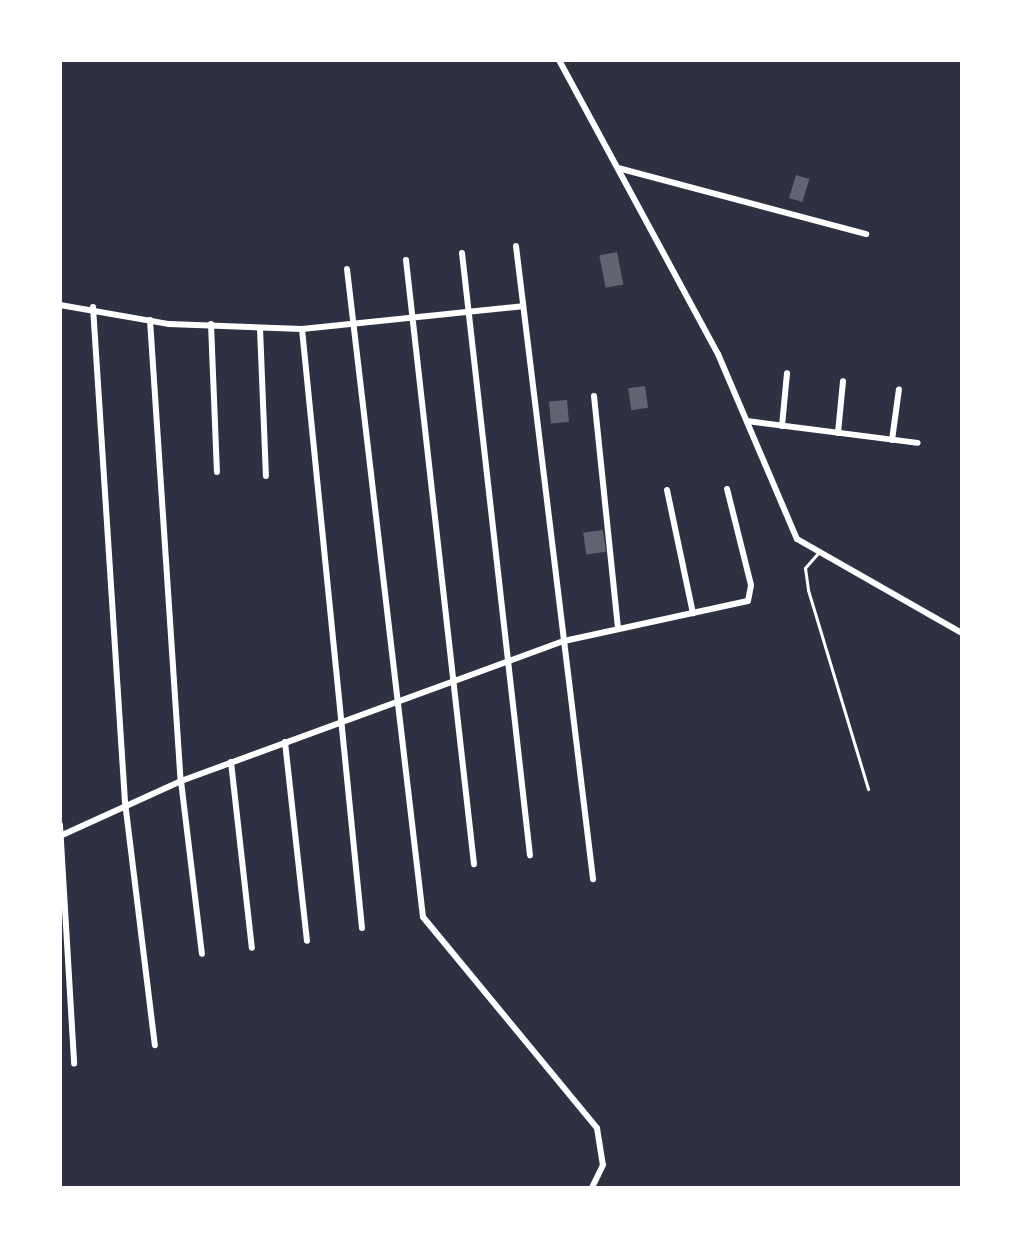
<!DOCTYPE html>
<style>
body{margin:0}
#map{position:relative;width:1022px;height:1248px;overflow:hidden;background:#2d3142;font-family:Signika,sans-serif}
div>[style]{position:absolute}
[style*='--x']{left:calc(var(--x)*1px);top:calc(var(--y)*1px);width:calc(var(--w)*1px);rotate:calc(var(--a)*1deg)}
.building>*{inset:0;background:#626471;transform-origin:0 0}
.service>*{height:3px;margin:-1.5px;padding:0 1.5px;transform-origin:1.5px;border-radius:1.5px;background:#fff}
.minor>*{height:6px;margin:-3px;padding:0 3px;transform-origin:3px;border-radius:3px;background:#fff}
span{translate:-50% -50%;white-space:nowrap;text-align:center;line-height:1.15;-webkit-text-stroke:6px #fff;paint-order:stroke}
.frame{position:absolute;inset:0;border:62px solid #fff;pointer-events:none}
</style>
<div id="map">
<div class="building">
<div style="left:796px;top:175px;width:14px;height:24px;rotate:17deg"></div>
<div style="left:617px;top:252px;width:33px;height:18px;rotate:79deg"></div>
<div style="left:645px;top:386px;width:22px;height:17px;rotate:82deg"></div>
<div style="left:567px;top:400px;width:22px;height:18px;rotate:85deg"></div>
<div style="left:603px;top:530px;width:22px;height:20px;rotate:82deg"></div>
</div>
<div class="service">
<div style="--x:818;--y:553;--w:20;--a:131"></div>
<div style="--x:805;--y:568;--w:22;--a:82"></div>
<div style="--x:808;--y:590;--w:208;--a:73.2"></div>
</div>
<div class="minor">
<div style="--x:559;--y:60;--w:334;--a:61.6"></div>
<div style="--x:718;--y:354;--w:201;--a:66.9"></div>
<div style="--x:797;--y:539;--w:190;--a:29.7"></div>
<div style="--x:618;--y:168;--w:257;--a:14.9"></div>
<div style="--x:516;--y:246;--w:638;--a:83.06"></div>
<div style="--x:462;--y:253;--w:606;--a:83.56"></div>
<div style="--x:406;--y:260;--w:608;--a:83.58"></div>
<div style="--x:347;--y:269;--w:652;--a:83.31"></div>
<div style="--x:423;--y:917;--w:273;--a:50.5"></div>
<div style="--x:597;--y:1128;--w:37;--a:81"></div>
<div style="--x:603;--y:1165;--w:25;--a:116"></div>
<div style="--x:60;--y:305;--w:111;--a:9.9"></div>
<div style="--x:169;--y:324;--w:133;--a:2.2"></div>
<div style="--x:302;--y:329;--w:222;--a:-5.9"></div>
<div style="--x:93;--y:307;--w:496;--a:86.3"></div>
<div style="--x:125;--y:802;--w:245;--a:83"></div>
<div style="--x:150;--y:320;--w:462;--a:86.2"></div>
<div style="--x:181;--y:781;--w:174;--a:83.1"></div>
<div style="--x:211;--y:324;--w:148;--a:87.7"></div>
<div style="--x:260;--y:328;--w:148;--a:87.7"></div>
<div style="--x:302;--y:329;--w:602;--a:84.28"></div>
<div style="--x:594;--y:396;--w:233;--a:84.1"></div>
<div style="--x:747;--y:421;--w:172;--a:7.3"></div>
<div style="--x:782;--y:426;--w:53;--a:-84.6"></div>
<div style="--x:838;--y:433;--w:52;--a:-84.5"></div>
<div style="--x:892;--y:440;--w:51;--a:-82.2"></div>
<div style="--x:667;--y:490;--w:126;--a:78.1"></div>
<div style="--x:285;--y:742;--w:200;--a:83.7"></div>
<div style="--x:231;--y:762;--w:187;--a:83.6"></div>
<div style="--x:60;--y:825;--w:239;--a:86.6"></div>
<div style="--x:60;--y:836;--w:133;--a:-24.4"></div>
<div style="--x:181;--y:781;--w:408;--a:-20.1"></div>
<div style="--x:564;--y:641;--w:188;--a:-12.3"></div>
<div style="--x:748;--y:601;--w:16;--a:-79"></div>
<div style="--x:751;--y:585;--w:99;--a:-104"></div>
</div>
<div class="frame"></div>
</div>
